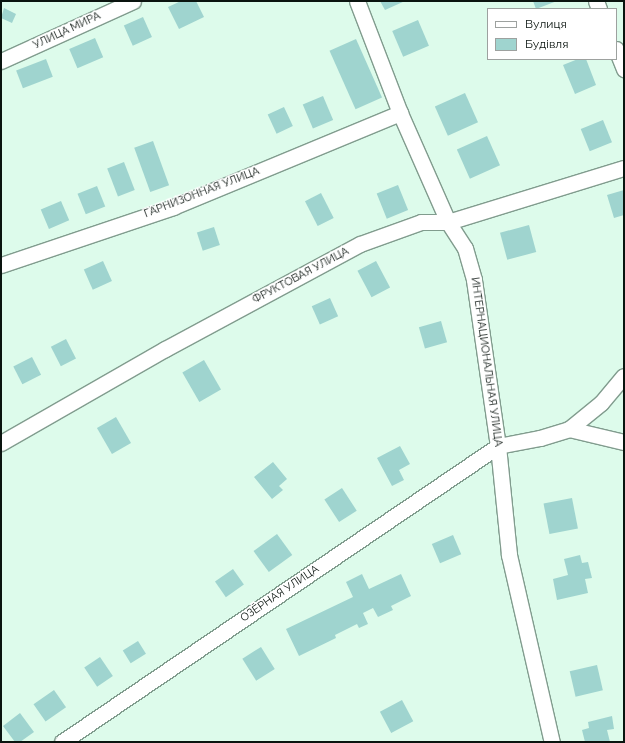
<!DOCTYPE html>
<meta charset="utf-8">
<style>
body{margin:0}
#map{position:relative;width:625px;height:743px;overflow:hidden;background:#ddfbeb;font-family:Raleway,sans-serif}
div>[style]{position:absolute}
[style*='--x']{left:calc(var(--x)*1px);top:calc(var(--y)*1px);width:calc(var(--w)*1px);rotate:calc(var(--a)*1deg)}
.building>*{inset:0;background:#9fd4cf;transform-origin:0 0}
.roads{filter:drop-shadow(1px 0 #819c8e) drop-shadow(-1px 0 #819c8e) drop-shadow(0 1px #819c8e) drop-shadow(0 -1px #819c8e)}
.minor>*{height:15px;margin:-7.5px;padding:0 7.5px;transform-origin:7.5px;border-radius:7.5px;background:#fff}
span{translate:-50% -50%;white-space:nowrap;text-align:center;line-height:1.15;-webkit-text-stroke:3px #fff;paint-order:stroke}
.street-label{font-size:11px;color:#0a140f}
.frame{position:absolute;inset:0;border:2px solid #0a140f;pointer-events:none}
.legend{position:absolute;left:487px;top:8px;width:130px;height:52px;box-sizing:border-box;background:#fff;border:1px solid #9da19f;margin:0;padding:5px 7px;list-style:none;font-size:12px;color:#0a140f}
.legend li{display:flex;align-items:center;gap:8px;height:20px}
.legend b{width:20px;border:1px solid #9da19f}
</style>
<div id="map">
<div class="building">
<div style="clip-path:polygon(181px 1px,196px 1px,204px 17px,179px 29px,168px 7px)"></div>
<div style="clip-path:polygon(380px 1px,405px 1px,385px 10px)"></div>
<div style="clip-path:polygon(533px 1px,557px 1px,536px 9px)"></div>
<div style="clip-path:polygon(4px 8px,16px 14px,12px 23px,1px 18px)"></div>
<div style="left:143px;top:17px;width:22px;height:21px;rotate:66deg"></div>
<div style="left:418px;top:20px;width:28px;height:28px;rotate:67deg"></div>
<div style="left:95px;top:38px;width:21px;height:28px;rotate:67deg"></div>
<div style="left:356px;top:39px;width:64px;height:29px;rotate:66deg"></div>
<div style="left:46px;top:59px;width:19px;height:32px;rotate:69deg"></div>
<div style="clip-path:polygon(578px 59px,586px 59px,596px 85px,575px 94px,563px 65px)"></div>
<div style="left:465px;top:93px;width:32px;height:33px;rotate:66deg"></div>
<div style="left:323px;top:96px;width:26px;height:22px;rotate:67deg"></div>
<div style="left:284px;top:107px;width:21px;height:18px;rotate:65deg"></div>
<div style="left:603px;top:120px;width:24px;height:24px;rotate:68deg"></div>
<div style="left:487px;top:136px;width:32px;height:33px;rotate:66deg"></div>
<div style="left:153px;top:141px;width:47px;height:20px;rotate:70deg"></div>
<div style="left:124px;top:162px;width:30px;height:18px;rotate:69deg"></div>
<div style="left:398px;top:185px;width:27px;height:23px;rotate:68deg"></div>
<div style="left:97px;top:186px;width:22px;height:21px;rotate:68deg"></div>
<div style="clip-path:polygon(624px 190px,624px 215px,614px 218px,607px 195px)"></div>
<div style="left:321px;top:193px;width:28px;height:18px;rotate:63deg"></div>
<div style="left:61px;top:201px;width:21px;height:22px;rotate:67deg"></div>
<div style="left:529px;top:225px;width:28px;height:30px;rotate:75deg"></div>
<div style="left:214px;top:227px;width:19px;height:18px;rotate:72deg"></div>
<div style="left:103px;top:261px;width:22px;height:21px;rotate:66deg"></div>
<div style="left:376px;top:261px;width:30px;height:21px;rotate:62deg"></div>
<div style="left:330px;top:298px;width:20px;height:20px;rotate:66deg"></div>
<div style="left:441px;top:321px;width:22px;height:23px;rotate:74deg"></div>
<div style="left:66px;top:339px;width:22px;height:17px;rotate:63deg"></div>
<div style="left:32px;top:357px;width:20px;height:21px;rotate:63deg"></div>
<div style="left:204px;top:360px;width:34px;height:25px;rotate:60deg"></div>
<div style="left:116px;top:417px;width:30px;height:22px;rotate:60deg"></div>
<div style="clip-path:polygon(400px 446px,410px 464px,399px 470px,404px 480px,392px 486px,377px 458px)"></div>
<div style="clip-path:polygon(273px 462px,287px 479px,279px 486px,283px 490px,272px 499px,254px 477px)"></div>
<div style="left:342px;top:488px;width:27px;height:21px;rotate:57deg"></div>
<div style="left:572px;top:498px;width:31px;height:29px;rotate:79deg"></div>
<div style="left:277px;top:534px;width:26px;height:29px;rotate:54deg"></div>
<div style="left:453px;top:535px;width:21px;height:23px;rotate:67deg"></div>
<div style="clip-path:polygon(580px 555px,582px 563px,588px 562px,592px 578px,585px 579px,588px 593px,557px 600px,553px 579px,568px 575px,564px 559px)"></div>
<div style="left:233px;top:569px;width:19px;height:22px;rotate:55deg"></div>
<div style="clip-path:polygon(362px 574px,369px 589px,401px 574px,411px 596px,391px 606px,393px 610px,378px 617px,373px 608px,363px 613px,368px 624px,359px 628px,357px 624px,335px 635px,336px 638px,299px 656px,286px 629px,353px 597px,346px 582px)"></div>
<div style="left:138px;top:641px;width:15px;height:18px;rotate:58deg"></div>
<div style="left:261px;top:647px;width:26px;height:22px;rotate:58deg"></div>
<div style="left:100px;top:657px;width:23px;height:19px;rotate:56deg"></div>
<div style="left:597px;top:665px;width:26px;height:28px;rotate:77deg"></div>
<div style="left:54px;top:690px;width:21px;height:25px;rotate:55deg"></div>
<div style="left:402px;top:700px;width:24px;height:25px;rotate:62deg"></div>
<div style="clip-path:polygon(20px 713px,34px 732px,20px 742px,15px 742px,3px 726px)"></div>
<div style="clip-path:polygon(612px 716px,614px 729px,607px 730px,610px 742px,585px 742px,582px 730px,589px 728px,588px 722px)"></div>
</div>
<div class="roads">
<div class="minor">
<div style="--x:357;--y:1;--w:120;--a:69"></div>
<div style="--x:400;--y:113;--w:119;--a:66.2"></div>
<div style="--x:448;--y:222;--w:31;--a:57"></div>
<div style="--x:465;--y:248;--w:33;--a:74"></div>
<div style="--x:474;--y:280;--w:168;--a:81.8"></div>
<div style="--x:498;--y:446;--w:110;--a:84.2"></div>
<div style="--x:509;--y:555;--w:192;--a:77.1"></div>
<div style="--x:596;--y:1;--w:9;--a:69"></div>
<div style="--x:616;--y:49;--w:22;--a:68"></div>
<div style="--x:1;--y:61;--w:145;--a:-24.4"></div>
<div style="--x:1;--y:265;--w:182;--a:-18.6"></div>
<div style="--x:173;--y:207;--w:246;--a:-22.5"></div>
<div style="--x:569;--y:429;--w:57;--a:13.3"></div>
<div style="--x:1;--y:443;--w:189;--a:-29.8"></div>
<div style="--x:165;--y:349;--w:221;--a:-28.3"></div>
<div style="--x:360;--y:244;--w:65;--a:-19.8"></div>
<div style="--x:421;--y:222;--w:27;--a:0"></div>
<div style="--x:448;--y:222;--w:184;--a:-17.1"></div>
<div style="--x:62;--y:742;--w:527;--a:-34.17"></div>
<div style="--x:498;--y:446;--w:43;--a:-10.8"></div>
<div style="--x:540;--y:438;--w:30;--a:-17"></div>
<div style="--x:569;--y:429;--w:41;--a:-39.1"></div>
<div style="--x:601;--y:403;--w:35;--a:-50"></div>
</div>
</div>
<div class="street-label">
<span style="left:67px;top:31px;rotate:-25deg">УЛИЦА МИРА</span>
<span style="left:202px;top:193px;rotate:-21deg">ГАРНИЗОННАЯ УЛИЦА</span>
<span style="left:301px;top:276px;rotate:-28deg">ФРУКТОВАЯ УЛИЦА</span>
<span style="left:486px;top:362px;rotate:82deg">ИНТЕРНАЦИОНАЛЬНАЯ УЛИЦА</span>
<span style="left:280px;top:594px;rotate:-34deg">ОЗЁРНАЯ УЛИЦА</span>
</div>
<div class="frame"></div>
<ul class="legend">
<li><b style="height:5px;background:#fff"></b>Вулиця</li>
<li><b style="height:11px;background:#9fd4cf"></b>Будівля</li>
</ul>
</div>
